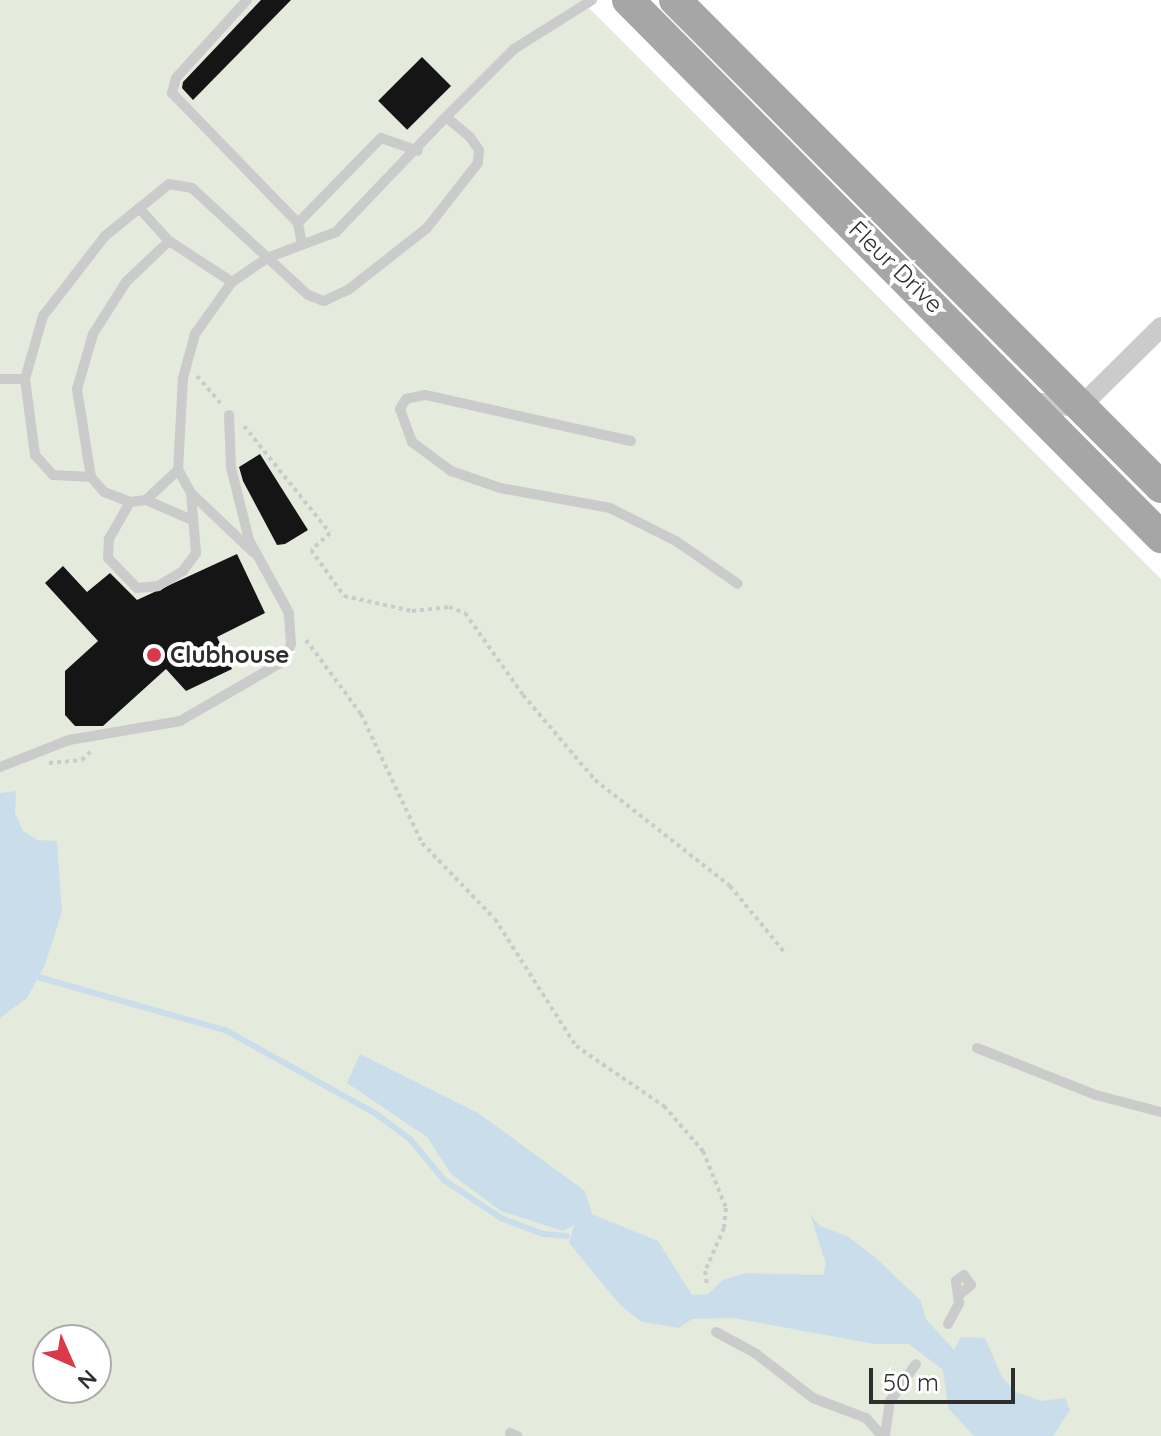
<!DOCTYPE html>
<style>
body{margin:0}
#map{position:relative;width:1161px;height:1436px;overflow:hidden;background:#fff;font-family:Quicksand,sans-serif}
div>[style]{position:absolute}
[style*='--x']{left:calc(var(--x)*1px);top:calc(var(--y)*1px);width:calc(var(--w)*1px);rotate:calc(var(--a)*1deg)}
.green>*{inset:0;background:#e4ebdc}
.water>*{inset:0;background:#c9deea}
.stream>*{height:6px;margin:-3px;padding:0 3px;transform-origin:3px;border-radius:3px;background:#c9deea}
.building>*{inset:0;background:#151515;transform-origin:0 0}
.path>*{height:4px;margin-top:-2px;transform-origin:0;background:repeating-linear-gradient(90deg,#cbcbcb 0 4px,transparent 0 8px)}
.lane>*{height:10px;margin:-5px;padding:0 5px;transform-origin:5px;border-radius:5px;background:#cbcbcb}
.street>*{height:20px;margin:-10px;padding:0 10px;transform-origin:10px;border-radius:10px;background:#cbcbcb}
.primary>*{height:32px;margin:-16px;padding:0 16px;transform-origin:16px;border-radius:16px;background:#a6a6a6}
.dots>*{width:22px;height:22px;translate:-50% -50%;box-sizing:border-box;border:4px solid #fff;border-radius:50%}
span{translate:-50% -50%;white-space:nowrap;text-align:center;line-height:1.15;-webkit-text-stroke:8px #fff;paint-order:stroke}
.street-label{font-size:24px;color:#2e2e2e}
.poi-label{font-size:24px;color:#2e2e2e;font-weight:700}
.left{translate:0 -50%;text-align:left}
.north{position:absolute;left:32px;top:1324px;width:80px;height:80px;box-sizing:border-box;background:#fff;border:2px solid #ababab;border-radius:50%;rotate:135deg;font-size:22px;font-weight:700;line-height:32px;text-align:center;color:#2e2e2e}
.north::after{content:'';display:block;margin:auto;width:28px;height:36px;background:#dc384c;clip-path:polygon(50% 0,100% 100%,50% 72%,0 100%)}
.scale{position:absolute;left:869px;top:1368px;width:146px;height:36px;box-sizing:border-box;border:4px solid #2e2e2e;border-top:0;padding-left:10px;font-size:24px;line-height:28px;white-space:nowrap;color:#2e2e2e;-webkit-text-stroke:6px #fff;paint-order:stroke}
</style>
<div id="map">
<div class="green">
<div style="clip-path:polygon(evenodd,0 0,581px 0,1161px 579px,1161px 1436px,0 1436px,0 0,48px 1340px,96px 1340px,96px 1388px,48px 1388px,48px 1340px)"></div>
</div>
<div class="water">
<div style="clip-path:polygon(16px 791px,15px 813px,23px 831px,38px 840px,57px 841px,62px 911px,45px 965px,27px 998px,0 1018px,0 793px)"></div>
<div style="clip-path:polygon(360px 1054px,478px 1113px,585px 1191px,592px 1214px,658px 1241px,692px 1295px,708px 1294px,723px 1280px,746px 1273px,823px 1275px,826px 1264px,810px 1214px,820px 1226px,847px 1236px,875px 1257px,921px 1301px,926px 1319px,954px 1350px,961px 1337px,985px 1338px,1002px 1377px,1016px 1392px,1041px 1401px,1065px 1398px,1070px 1410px,1053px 1436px,974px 1436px,948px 1408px,943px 1370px,909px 1344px,874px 1344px,733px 1318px,692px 1319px,679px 1328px,642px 1322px,621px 1306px,569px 1243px,574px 1225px,563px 1231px,501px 1211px,451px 1174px,427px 1137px,347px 1083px)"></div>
</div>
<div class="stream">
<div style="--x:38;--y:977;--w:197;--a:15.9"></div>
<div style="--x:227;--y:1031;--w:171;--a:29.1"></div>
<div style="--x:376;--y:1114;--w:42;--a:36.3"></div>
<div style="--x:410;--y:1139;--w:53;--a:50.3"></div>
<div style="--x:444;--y:1180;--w:69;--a:33.7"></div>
<div style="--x:501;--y:1218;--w:45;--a:20.9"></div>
<div style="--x:543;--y:1234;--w:24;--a:5"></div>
</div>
<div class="building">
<div style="clip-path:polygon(261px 0,291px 0,193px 100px,182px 88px,183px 82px)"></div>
<div style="left:422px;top:57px;width:41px;height:62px;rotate:45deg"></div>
<div style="clip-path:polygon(260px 454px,308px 530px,285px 544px,277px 545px,243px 481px,239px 467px)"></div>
<div style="clip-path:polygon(237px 554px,265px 613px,217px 637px,232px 669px,186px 691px,166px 669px,103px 726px,75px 726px,65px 715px,65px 671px,98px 641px,45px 583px,63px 566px,87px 592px,110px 573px,137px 600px)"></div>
</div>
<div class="path">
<div style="--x:197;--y:376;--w:40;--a:49"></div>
<div style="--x:244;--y:426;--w:137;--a:51.2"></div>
<div style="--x:330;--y:533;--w:25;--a:138"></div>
<div style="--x:311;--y:550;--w:57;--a:54.3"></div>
<div style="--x:344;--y:596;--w:70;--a:12.4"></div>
<div style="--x:412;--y:611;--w:37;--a:-6"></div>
<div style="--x:449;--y:607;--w:17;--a:21"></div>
<div style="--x:465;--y:613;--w:100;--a:54.7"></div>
<div style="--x:523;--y:695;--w:111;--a:49.7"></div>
<div style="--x:595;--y:780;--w:172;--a:38.1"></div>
<div style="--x:730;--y:886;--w:87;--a:50.6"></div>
<div style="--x:306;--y:640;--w:92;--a:53.4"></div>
<div style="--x:361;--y:714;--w:143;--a:64.7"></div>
<div style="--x:422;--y:843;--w:105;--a:46.2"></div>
<div style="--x:495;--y:919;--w:151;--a:57.5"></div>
<div style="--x:576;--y:1046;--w:107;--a:34.3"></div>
<div style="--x:664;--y:1106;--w:60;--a:49.1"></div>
<div style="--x:703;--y:1151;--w:61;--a:68"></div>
<div style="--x:726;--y:1208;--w:20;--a:96"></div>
<div style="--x:724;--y:1228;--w:47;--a:113.8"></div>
<div style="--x:705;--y:1271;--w:14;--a:82"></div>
<div style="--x:49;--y:763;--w:33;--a:-5"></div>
<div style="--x:82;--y:760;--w:14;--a:-45"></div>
</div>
<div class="lane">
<div style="--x:247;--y:0;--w:105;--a:132.3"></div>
<div style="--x:176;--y:78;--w:16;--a:105"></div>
<div style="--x:172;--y:93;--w:181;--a:45.9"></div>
<div style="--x:139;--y:208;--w:45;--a:47.7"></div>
<div style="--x:302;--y:244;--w:21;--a:-101"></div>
<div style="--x:298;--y:223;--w:119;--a:-45.7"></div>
<div style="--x:381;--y:138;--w:39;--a:19"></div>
<div style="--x:232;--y:282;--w:75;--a:-146.9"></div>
<div style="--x:169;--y:241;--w:59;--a:136.4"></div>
<div style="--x:126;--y:282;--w:62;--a:122.4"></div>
<div style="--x:93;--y:334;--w:57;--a:106.2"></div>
<div style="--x:77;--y:389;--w:89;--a:81"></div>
<div style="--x:91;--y:477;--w:20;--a:49"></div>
<div style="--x:104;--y:492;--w:28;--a:21"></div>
<div style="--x:130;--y:502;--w:16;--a:-7"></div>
<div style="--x:146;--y:500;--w:44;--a:-43.2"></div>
<div style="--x:178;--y:470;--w:92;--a:-86.9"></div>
<div style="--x:183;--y:378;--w:46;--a:-74.7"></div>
<div style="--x:195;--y:334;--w:64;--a:-54.6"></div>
<div style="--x:232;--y:282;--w:42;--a:-34.4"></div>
<div style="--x:267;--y:258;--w:74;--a:-20.6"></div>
<div style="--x:336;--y:232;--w:159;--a:-46.3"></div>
<div style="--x:0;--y:379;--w:25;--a:0"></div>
<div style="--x:631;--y:441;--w:211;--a:-167.4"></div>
<div style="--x:425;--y:395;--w:19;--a:168"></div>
<div style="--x:406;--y:399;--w:12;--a:121"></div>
<div style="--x:400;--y:409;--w:35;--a:70"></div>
<div style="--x:412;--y:442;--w:49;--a:36.6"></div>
<div style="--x:451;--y:471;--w:52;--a:19.1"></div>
<div style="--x:500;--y:488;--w:112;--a:10.3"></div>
<div style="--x:610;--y:508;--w:74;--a:26.6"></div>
<div style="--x:676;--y:541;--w:75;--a:34.7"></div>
<div style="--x:91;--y:477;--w:38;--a:-177"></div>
<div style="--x:53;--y:475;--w:27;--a:-132"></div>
<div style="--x:35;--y:455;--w:77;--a:-97.5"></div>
<div style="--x:25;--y:379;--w:66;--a:-74.1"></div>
<div style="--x:43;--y:316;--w:101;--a:-52.2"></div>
<div style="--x:105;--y:236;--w:82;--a:-39.1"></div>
<div style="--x:169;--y:184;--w:23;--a:10"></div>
<div style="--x:192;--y:188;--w:158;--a:42.7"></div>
<div style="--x:308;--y:295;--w:17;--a:21"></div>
<div style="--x:324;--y:301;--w:26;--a:-25"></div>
<div style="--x:348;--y:290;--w:100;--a:-38.1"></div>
<div style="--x:427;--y:228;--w:83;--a:-51.9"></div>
<div style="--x:478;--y:163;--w:13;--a:-86"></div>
<div style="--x:479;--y:150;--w:16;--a:-125"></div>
<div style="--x:470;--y:137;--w:31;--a:-140"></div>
<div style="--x:446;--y:117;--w:96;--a:-45"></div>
<div style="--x:514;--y:49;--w:92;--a:-32.1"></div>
<div style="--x:191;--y:493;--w:86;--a:43.6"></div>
<div style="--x:146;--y:500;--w:48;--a:23.4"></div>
<div style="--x:130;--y:502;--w:43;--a:119.6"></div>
<div style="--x:109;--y:539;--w:19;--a:93"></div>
<div style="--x:108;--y:558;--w:42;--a:46"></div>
<div style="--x:137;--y:588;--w:21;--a:-5"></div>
<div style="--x:158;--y:586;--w:29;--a:-31"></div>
<div style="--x:183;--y:571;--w:22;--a:-54"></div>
<div style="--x:196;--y:553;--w:60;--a:-94.8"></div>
<div style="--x:191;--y:493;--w:26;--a:-119"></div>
<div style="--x:0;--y:767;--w:74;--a:-21.4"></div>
<div style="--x:69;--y:740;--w:113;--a:-9.7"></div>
<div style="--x:180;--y:721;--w:120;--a:-30"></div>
<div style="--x:284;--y:661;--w:18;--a:-68"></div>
<div style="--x:291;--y:644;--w:31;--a:-94"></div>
<div style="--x:289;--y:613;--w:83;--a:-118.7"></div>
<div style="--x:249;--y:540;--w:75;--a:-103.9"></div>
<div style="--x:231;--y:467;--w:52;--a:-92.2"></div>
<div style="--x:977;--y:1048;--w:128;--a:21.6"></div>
<div style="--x:1096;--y:1095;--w:67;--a:14.7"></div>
<div style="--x:948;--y:1324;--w:24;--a:-62"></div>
<div style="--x:959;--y:1303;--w:22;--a:-98"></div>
<div style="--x:956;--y:1281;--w:10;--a:-37"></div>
<div style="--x:964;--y:1275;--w:12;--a:55"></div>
<div style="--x:971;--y:1285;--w:13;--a:141"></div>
<div style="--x:716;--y:1332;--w:44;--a:28.3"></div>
<div style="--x:755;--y:1353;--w:73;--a:37.8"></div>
<div style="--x:813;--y:1398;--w:57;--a:20.7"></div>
<div style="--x:866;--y:1418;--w:24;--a:48"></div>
<div style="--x:510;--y:1433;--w:8;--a:23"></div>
<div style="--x:885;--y:1436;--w:35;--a:-82"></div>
<div style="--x:890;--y:1401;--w:45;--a:-54.9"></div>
</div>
<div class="street">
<div style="--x:1031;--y:402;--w:49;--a:5.8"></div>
<div style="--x:1080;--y:407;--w:114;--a:-44.6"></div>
</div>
<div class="primary">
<div style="--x:628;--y:0;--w:757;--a:45.21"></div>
<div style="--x:675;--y:0;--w:688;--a:45.06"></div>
</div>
<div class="dots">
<div style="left:154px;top:655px;background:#dc384c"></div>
</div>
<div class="street-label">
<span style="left:896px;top:267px;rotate:44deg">Fleur Drive</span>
</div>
<div class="poi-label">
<span class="left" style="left:170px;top:655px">Clubhouse</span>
</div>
<div class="north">N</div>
<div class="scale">50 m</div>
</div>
